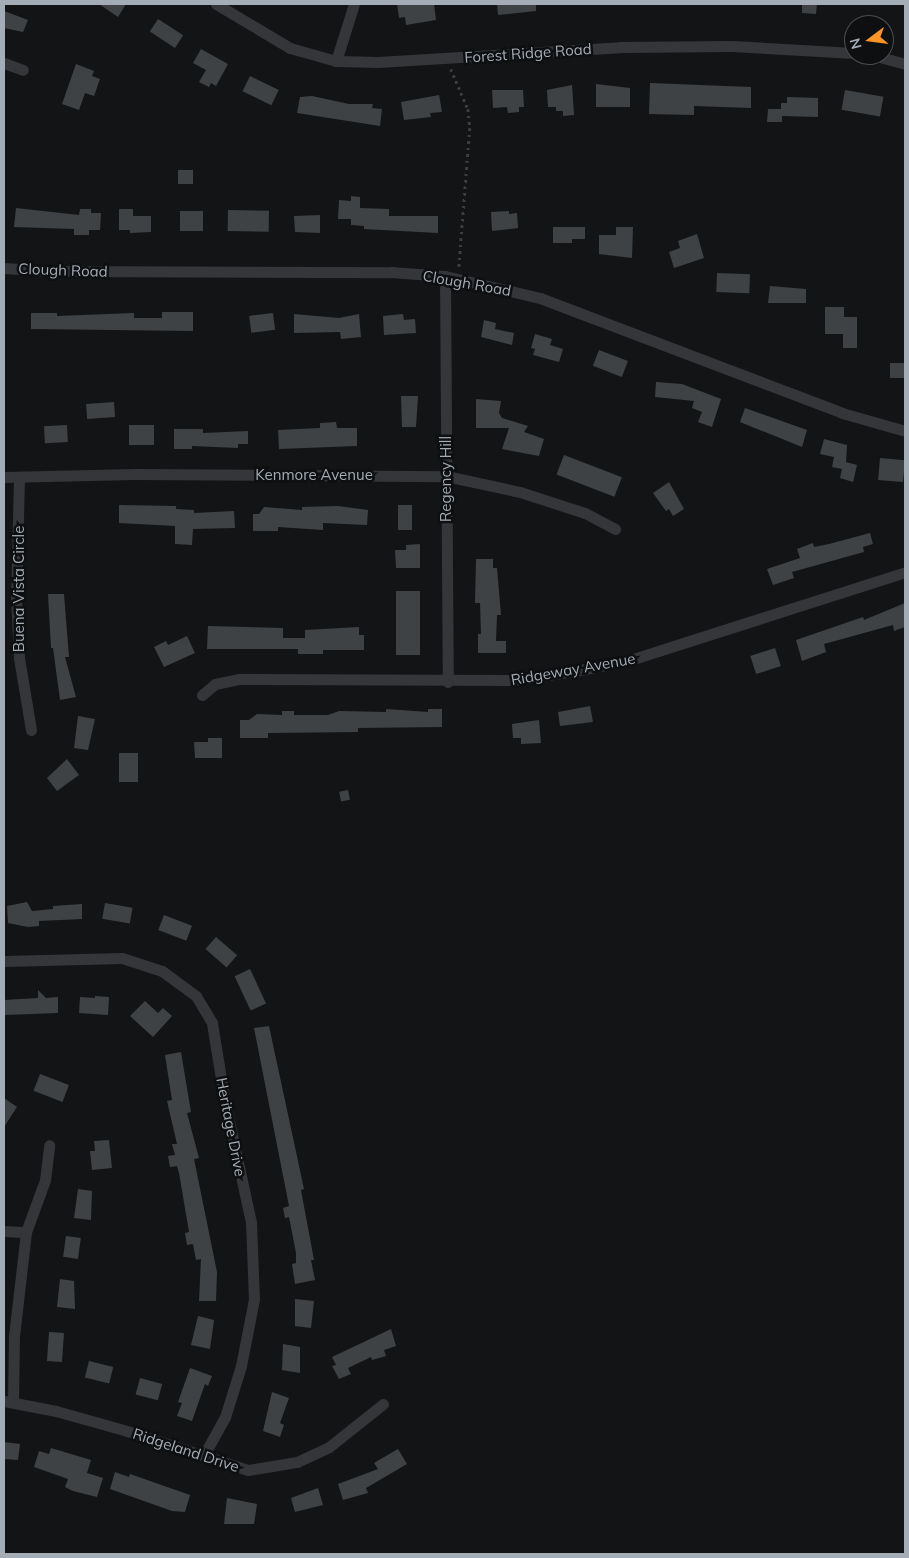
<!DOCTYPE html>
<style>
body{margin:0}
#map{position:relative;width:909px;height:1558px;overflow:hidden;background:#131415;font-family:Mulish,sans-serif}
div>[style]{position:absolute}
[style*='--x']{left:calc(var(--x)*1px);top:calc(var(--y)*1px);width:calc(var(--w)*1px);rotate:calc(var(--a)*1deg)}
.building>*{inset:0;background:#3f4245;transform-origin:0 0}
.path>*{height:2.5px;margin-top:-1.25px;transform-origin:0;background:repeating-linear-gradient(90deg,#3a3d41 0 2.5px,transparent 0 6.5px)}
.minor>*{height:11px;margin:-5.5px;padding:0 5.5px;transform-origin:5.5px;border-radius:5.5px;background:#34363a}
span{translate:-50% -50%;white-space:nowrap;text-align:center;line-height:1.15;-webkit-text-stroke:5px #0e0f10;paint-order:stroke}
.street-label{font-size:15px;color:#a4acb6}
.frame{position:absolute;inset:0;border:5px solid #a4acb6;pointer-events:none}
.north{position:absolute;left:844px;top:15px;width:50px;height:50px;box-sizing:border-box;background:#0e0f10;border:1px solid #4a4e52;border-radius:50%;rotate:255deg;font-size:14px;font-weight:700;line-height:20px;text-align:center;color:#a4acb6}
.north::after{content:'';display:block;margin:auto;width:18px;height:22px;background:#fa9427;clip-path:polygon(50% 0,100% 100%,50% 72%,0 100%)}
</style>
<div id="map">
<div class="building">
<div style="clip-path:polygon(99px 4px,126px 4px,118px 17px)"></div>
<div style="clip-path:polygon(397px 4px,434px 4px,436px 20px,406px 25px,405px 17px,399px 18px)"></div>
<div style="clip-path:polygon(497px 4px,536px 4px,536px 11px,498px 15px)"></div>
<div style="clip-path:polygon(802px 4px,817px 4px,816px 14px,802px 13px)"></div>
<div style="clip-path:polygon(4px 11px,28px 20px,23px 32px,4px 28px)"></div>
<div style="left:158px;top:19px;width:30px;height:15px;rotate:33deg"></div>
<div style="clip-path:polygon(201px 49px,228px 64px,216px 86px,211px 83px,209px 87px,199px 82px,206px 70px,193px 63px)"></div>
<div style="clip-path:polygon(76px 64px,94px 71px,92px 76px,100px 79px,94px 96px,85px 93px,79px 110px,62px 104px)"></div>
<div style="left:250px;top:76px;width:32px;height:17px;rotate:26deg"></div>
<div style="clip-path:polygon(650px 83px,751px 87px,751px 108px,694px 106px,694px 115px,649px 114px)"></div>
<div style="clip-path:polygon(596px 84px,630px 88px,630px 107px,596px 107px)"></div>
<div style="clip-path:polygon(572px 85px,574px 115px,563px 116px,563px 111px,556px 111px,556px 107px,548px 107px,547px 90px)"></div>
<div style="clip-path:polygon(492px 90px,523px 90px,524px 107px,519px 107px,519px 112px,508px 113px,507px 107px,493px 108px)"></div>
<div style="left:845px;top:90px;width:39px;height:20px;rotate:10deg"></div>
<div style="clip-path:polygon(439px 95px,442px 112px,430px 113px,431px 117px,404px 120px,401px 102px)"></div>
<div style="clip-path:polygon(312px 96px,349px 104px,373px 104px,372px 108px,382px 109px,380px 126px,297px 113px,300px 97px)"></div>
<div style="clip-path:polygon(787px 97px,818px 98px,818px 117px,782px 116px,782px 122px,767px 122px,768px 109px,781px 109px,781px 103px,787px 103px)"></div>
<div style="left:178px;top:170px;width:15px;height:14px"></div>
<div style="clip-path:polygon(351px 196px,360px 197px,360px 208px,389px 209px,389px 216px,438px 216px,438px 233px,364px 229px,364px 226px,351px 225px,351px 219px,338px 219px,339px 200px,351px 201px)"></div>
<div style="clip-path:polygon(16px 208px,79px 215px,80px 209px,91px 209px,91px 213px,101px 213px,100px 230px,89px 230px,89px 235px,74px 235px,74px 229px,14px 227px)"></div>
<div style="clip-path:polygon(119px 209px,133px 209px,133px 216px,151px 216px,151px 232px,130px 233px,130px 230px,119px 230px)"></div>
<div style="left:228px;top:210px;width:41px;height:21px;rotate:1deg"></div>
<div style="left:180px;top:211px;width:23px;height:20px"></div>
<div style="clip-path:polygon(509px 211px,509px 214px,517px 213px,518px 228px,492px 231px,491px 212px)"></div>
<div style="clip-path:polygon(320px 215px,320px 233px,295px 232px,294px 216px)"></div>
<div style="clip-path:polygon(553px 227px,585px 227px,585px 239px,572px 239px,572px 243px,553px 243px)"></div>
<div style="clip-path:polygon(616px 227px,633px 227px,632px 258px,599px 254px,599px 235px,616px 235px)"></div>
<div style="clip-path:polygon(697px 234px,704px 258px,674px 268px,669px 252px,680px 248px,678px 241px)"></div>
<div style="left:717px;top:273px;width:33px;height:19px;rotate:2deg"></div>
<div style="clip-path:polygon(770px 286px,806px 289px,806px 303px,768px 303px)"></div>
<div style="clip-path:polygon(825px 307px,844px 307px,844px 317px,857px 317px,857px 348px,843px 348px,843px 334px,825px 334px)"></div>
<div style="clip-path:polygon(162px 312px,193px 312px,193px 331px,31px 329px,31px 313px,57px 313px,57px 316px,134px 313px,134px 318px,162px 318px)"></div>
<div style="left:273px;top:313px;width:17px;height:24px;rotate:83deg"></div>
<div style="clip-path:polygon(294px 314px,339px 318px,359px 314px,361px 337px,341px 339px,340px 332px,294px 333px)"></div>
<div style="clip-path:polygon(403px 314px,404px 320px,415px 319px,416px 333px,384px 335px,383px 316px)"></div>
<div style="clip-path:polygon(484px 320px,496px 323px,495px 329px,514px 333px,512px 345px,481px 337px)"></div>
<div style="clip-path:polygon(535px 334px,552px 339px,550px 345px,563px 349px,559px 362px,533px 355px,535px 349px,531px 348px)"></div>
<div style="left:599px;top:350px;width:31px;height:17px;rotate:21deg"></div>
<div style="left:905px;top:363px;width:15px;height:15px;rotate:90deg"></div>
<div style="clip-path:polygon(656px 382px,682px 384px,721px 399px,712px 427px,698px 422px,702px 412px,692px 408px,694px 401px,655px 397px)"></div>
<div style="clip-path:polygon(401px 396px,418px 396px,416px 427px,402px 427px)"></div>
<div style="clip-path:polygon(476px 399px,501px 401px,499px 413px,502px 418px,528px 426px,524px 432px,544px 439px,539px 456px,502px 449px,509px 428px,476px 428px)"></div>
<div style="left:114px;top:402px;width:15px;height:28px;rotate:86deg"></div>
<div style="clip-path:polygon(745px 408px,807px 430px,802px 447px,740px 422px)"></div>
<div style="clip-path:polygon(336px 422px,337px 428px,357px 428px,357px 446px,279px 449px,278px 430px,320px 428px,320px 423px)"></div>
<div style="left:67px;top:425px;width:17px;height:23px;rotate:87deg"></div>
<div style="left:154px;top:425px;width:20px;height:25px;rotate:90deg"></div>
<div style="clip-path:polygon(174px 429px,203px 429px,203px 433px,248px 431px,248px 444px,238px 444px,238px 448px,192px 446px,192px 449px,174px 449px)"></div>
<div style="clip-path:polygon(824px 439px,847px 445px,846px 462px,857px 465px,853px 482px,840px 478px,842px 469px,832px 467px,834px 457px,820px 454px)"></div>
<div style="left:564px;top:455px;width:62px;height:21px;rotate:21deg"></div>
<div style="left:880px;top:458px;width:25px;height:22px;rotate:5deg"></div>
<div style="clip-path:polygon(669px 482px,684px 509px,673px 516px,669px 509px,666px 511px,653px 493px)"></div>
<div style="clip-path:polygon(119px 505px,176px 506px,176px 509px,194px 510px,194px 513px,234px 511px,235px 528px,193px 529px,192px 545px,175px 544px,175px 526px,119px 523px)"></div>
<div style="left:398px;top:505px;width:14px;height:25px"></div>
<div style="clip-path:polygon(338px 506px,368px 510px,367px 525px,323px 523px,323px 530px,278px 527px,278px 531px,253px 531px,253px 514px,259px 514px,264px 507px,302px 510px,302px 507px)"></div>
<div style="clip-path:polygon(870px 533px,873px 544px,863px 547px,864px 552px,792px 572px,794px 578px,773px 585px,767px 569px,800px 558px,797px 549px,813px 543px,814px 547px,829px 544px)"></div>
<div style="clip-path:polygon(420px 544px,420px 568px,396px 568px,395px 550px,406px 550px,406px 545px)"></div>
<div style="clip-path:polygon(476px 559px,493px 559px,493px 568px,497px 568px,501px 615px,497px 615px,496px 641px,506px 641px,506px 653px,478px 653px,478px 634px,481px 634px,480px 603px,475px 603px)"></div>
<div style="left:396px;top:591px;width:24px;height:64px"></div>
<div style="clip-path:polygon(48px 594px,64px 594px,69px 657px,65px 657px,76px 697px,60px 700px,53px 648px,51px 648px)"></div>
<div style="clip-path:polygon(905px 603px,905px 627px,894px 631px,893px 625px,824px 644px,826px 652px,802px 661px,796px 640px,863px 617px,864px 620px)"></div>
<div style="clip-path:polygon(208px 626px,283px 628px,283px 638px,305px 638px,305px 630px,359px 627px,359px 635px,364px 635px,364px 650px,323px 650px,323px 654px,298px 654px,298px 649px,207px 649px)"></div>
<div style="clip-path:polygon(187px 636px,195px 653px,164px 667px,154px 647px,166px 641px,168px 645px)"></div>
<div style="left:775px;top:648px;width:19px;height:26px;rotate:72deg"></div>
<div style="clip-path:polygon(590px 706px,593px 722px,560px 726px,558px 712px)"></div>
<div style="clip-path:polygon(386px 709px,428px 712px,428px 709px,442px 709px,442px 727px,358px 728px,358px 732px,268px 733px,268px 738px,240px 738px,240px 720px,249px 720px,257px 714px,282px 715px,282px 711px,294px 711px,294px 715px,328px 715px,339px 711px,386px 712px)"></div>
<div style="clip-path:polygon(78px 716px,95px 719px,88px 750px,74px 748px)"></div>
<div style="clip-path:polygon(539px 720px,541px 743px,521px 744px,521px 738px,513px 738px,512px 724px)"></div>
<div style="clip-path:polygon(208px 738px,222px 738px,222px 758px,195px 758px,194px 742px,208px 742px)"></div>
<div style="left:119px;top:753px;width:19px;height:29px"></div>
<div style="clip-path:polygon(67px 759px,79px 775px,57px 791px,47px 778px)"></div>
<div style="left:348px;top:790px;width:10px;height:9px;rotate:79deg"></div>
<div style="clip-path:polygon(27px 902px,32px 911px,53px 909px,53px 906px,82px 904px,82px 919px,39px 921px,39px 926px,28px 927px,8px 923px,7px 906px)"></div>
<div style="left:105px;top:903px;width:28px;height:16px;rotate:10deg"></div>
<div style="left:164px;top:915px;width:30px;height:16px;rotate:21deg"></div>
<div style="left:216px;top:937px;width:28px;height:16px;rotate:41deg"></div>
<div style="left:250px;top:969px;width:38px;height:17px;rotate:65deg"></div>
<div style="clip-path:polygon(38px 990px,46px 998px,58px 997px,58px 1013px,4px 1015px,4px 1000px,38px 998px)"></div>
<div style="clip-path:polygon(95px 996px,109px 997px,108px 1015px,79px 1013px,80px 997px,95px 998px)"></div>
<div style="clip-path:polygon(145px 1001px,158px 1013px,163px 1008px,172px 1016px,153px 1037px,130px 1016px)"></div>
<div style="clip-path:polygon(269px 1026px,304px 1189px,301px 1190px,314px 1260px,311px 1260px,315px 1280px,295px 1284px,292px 1264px,296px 1263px,296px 1253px,289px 1217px,285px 1218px,283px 1208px,289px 1206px,254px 1028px)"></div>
<div style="clip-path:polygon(181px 1052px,191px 1112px,187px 1113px,199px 1158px,194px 1159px,217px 1272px,216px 1301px,199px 1301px,201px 1259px,196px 1260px,193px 1244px,187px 1245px,185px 1233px,189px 1232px,179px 1173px,177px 1166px,170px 1167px,168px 1156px,175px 1155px,172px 1144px,177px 1144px,167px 1101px,172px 1100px,165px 1055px)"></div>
<div style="left:40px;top:1074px;width:31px;height:18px;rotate:21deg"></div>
<div style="clip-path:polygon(4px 1098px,17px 1107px,4px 1127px)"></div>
<div style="clip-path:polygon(109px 1140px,112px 1168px,92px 1170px,90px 1151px,95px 1151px,94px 1141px)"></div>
<div style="clip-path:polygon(78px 1189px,92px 1191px,91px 1220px,74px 1218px)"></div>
<div style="left:66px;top:1236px;width:15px;height:21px;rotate:8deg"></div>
<div style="clip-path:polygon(60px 1279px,74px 1281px,75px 1309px,57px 1307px)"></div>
<div style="clip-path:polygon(295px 1299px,314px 1301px,311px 1328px,295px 1326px)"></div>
<div style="clip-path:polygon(198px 1316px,214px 1320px,210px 1349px,191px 1345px)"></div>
<div style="clip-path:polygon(391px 1329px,396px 1346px,384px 1350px,386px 1356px,372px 1360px,371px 1357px,348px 1368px,351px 1374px,339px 1379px,332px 1366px,336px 1365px,332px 1357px)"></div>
<div style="left:49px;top:1332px;width:15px;height:29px;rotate:4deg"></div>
<div style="clip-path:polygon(283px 1344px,300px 1347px,300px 1373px,282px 1370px)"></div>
<div style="left:89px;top:1361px;width:25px;height:17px;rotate:14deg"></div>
<div style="clip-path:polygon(190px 1368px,212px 1376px,208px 1386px,205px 1384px,192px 1421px,177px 1416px,182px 1403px,178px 1402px)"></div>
<div style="left:140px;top:1378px;width:23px;height:17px;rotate:15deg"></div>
<div style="clip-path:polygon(272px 1392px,289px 1398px,280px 1423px,284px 1425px,280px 1437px,263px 1431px)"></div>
<div style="clip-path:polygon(4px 1442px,20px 1444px,18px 1460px,4px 1459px)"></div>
<div style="clip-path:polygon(51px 1448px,91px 1460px,87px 1473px,103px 1478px,97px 1497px,73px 1491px,65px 1487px,68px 1479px,34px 1467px,39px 1451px,49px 1454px)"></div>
<div style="clip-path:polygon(398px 1449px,407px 1464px,366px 1488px,368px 1493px,343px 1500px,338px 1484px,378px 1469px,374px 1463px)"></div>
<div style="clip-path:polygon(115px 1472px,129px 1477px,130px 1474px,190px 1495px,185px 1512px,172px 1511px,110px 1489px)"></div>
<div style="clip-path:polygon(318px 1488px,323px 1505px,295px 1512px,291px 1498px)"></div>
<div style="clip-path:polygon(227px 1498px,257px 1504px,254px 1524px,224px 1524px)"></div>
</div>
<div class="path">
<div style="--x:451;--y:69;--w:43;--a:67"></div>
<div style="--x:468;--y:109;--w:19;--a:84"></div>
<div style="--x:470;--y:128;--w:139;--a:94.5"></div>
</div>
<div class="minor">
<div style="--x:216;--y:4;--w:86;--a:30.7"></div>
<div style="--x:290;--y:48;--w:48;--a:15.8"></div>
<div style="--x:336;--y:61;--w:42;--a:1.4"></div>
<div style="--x:378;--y:62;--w:242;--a:-3.5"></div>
<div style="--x:620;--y:47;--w:112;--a:-0.5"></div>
<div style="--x:732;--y:46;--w:122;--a:3.3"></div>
<div style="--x:872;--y:55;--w:34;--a:15"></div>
<div style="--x:336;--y:61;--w:60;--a:-72.5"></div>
<div style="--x:4;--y:63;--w:20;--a:20"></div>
<div style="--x:4;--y:268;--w:47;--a:3.7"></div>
<div style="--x:51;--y:271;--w:340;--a:0.2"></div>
<div style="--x:391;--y:272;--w:54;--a:4.2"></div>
<div style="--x:445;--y:276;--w:98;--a:13"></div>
<div style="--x:540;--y:298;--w:323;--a:20.8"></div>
<div style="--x:842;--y:413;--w:66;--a:15.9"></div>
<div style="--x:445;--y:276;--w:406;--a:89.6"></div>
<div style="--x:4;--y:477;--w:130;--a:-1.3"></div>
<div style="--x:134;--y:474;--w:312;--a:0.4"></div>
<div style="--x:446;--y:476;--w:76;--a:12.2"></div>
<div style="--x:520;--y:492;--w:68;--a:17.9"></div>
<div style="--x:585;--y:513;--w:34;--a:28"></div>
<div style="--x:19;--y:477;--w:121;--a:91.4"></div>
<div style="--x:16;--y:598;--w:60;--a:87.1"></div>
<div style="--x:19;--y:658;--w:73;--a:80.5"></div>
<div style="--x:202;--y:695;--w:17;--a:-40"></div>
<div style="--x:215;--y:684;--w:25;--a:-12"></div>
<div style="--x:239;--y:679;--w:277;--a:0.2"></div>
<div style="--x:516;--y:680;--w:60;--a:-8.7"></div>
<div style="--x:575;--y:671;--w:56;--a:-11.3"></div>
<div style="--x:630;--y:660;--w:289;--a:-17.7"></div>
<div style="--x:4;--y:961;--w:118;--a:-1.5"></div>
<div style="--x:122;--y:958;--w:42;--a:18"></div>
<div style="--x:162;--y:971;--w:42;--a:36.3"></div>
<div style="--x:196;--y:996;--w:31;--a:59"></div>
<div style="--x:212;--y:1023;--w:81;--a:80.8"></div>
<div style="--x:225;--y:1103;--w:122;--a:77.7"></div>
<div style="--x:251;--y:1222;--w:77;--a:87.8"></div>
<div style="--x:254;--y:1299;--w:68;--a:101"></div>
<div style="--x:241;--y:1366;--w:53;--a:107.4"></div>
<div style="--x:225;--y:1417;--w:43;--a:118.9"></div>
<div style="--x:4;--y:1231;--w:22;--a:3"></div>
<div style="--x:4;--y:1401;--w:53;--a:10.9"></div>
<div style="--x:56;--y:1411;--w:74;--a:15.7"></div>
<div style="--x:127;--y:1431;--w:127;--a:17.9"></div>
<div style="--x:248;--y:1470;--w:50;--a:-9.3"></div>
<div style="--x:297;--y:1462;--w:35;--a:-25"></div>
<div style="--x:329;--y:1447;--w:69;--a:-38.5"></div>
<div style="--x:13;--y:1401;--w:65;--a:-89.1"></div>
<div style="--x:14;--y:1336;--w:105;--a:-83.4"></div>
<div style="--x:26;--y:1232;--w:55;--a:-69.9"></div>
<div style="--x:45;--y:1180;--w:35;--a:-83"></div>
</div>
<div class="street-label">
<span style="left:528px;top:53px;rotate:-4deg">Forest Ridge Road</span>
<span style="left:63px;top:270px;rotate:2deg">Clough Road</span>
<span style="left:467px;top:283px;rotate:10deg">Clough Road</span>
<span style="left:314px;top:475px">Kenmore Avenue</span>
<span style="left:446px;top:479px;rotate:-90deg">Regency Hill</span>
<span style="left:19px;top:589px;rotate:-90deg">Buena Vista Circle</span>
<span style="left:573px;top:669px;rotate:-10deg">Ridgeway Avenue</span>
<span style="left:231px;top:1127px;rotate:79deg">Heritage Drive</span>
<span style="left:186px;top:1450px;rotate:18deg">Ridgeland Drive</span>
</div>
<div class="frame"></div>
<div class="north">N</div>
</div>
